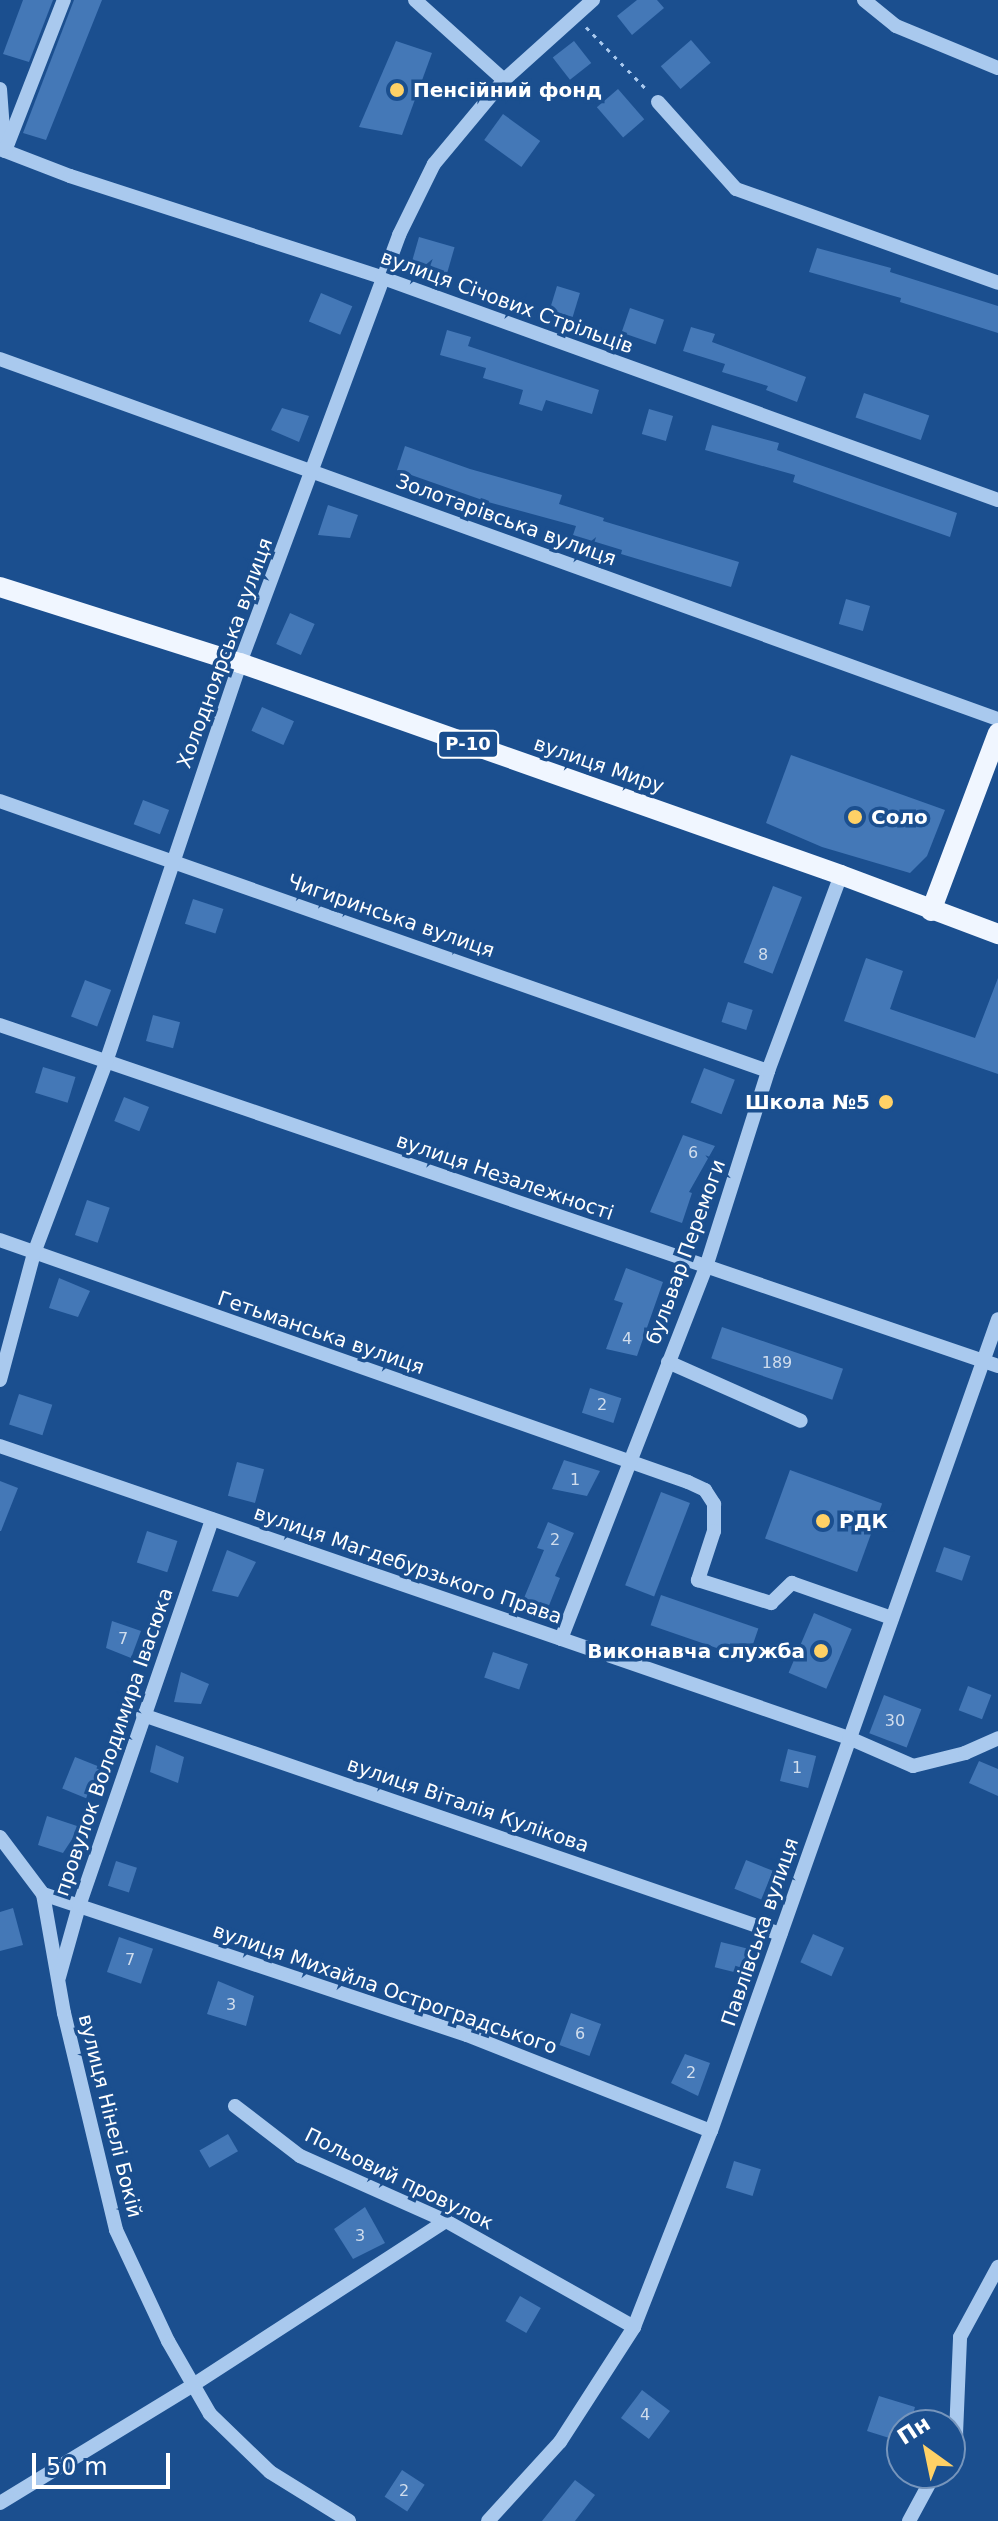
<!DOCTYPE html>
<meta charset="utf-8">
<style>
body{margin:0}
#map{position:relative;width:998px;height:2521px;overflow:hidden;background:#1b4f8f;font-family:"DejaVu Sans",sans-serif}
div>[style]{position:absolute}
[style*='--x']{left:calc(var(--x)*1px);top:calc(var(--y)*1px);width:calc(var(--w)*1px);rotate:calc(var(--a)*1deg)}
.building>*{inset:0;background:#4478b7;transform-origin:0 0}
.path>*{height:3px;margin-top:-1.5px;transform-origin:0;background:repeating-linear-gradient(90deg,#a9c9ee 0 4px,transparent 0 10px)}
.minor>*{height:14px;margin:-7px;padding:0 7px;transform-origin:7px;border-radius:7px;background:#a9c9ee}
.major>*{height:20px;margin:-10px;padding:0 10px;transform-origin:10px;border-radius:10px;background:#f0f6ff}
.dots>*{width:22px;height:22px;translate:-50% -50%;box-sizing:border-box;border:4px solid #1b4f8f;border-radius:50%}
span{translate:-50% -50%;white-space:nowrap;text-align:center;line-height:1.15;-webkit-text-stroke:7px #1b4f8f;paint-order:stroke}
.number-label{font-size:16px;color:#d0dded}
.number-label span{-webkit-text-stroke-width:0}
.shield-label span{padding:2px 6px;background:#1b4f8f;border:2px solid;border-radius:6px;-webkit-text-stroke-width:0}
.shield-label{font-size:18px;color:#fff;font-weight:700}
.poi-label{font-size:20px;color:#fff;font-weight:700}
.left{translate:0 -50%;text-align:left}
.right{translate:-100% -50%;text-align:right}
.street-label{font-size:20px;color:#fff}
.north{position:absolute;left:886px;top:2409px;width:80px;height:80px;box-sizing:border-box;background:#1b4f8f;border:2px solid #7695bc;border-radius:50%;rotate:327deg;font-size:22px;font-weight:700;line-height:32px;text-align:center;color:#fff}
.north::after{content:'';display:block;margin:auto;width:28px;height:36px;background:#ffd166;clip-path:polygon(50% 0,100% 100%,50% 72%,0 100%)}
.scale{position:absolute;left:32px;top:2453px;width:138px;height:36px;box-sizing:border-box;border:4px solid #fff;border-top:0;padding-left:10px;font-size:24px;line-height:28px;white-space:nowrap;color:#fff;-webkit-text-stroke:6px #1b4f8f;paint-order:stroke}
</style>
<div id="map">
<div class="building">
<div style="clip-path:polygon(23px 0,53px 0,29px 62px,3px 54px)"></div>
<div style="clip-path:polygon(74px 0,102px 0,46px 140px,23px 133px)"></div>
<div style="clip-path:polygon(637px 0,657px 0,664px 8px,632px 35px,617px 16px)"></div>
<div style="left:691px;top:40px;width:30px;height:40px;rotate:49deg"></div>
<div style="clip-path:polygon(396px 41px,432px 53px,402px 135px,359px 127px)"></div>
<div style="left:574px;top:41px;width:28px;height:27px;rotate:52deg"></div>
<div style="left:618px;top:89px;width:40px;height:28px;rotate:49deg"></div>
<div style="left:503px;top:114px;width:46px;height:32px;rotate:36deg"></div>
<div style="left:419px;top:237px;width:37px;height:29px;rotate:16deg"></div>
<div style="clip-path:polygon(817px 248px,891px 268px,890px 272px,998px 306px,998px 333px,900px 302px,901px 298px,809px 272px)"></div>
<div style="left:557px;top:286px;width:24px;height:25px;rotate:17deg"></div>
<div style="left:321px;top:293px;width:34px;height:31px;rotate:23deg"></div>
<div style="left:630px;top:308px;width:36px;height:26px;rotate:19deg"></div>
<div style="clip-path:polygon(691px 327px,715px 334px,712px 342px,806px 377px,797px 402px,766px 390px,768px 386px,722px 372px,725px 364px,683px 351px)"></div>
<div style="clip-path:polygon(447px 330px,471px 337px,468px 346px,599px 390px,592px 414px,546px 400px,542px 411px,519px 404px,523px 390px,483px 378px,486px 368px,440px 355px)"></div>
<div style="left:864px;top:393px;width:69px;height:26px;rotate:19deg"></div>
<div style="clip-path:polygon(282px 408px,309px 416px,299px 442px,271px 430px)"></div>
<div style="left:649px;top:409px;width:25px;height:26px;rotate:16deg"></div>
<div style="clip-path:polygon(712px 425px,779px 443px,777px 450px,957px 513px,950px 537px,793px 482px,795px 475px,705px 450px)"></div>
<div style="clip-path:polygon(405px 446px,470px 469px,562px 495px,559px 504px,604px 518px,603px 521px,739px 562px,731px 587px,621px 554px,622px 550px,573px 535px,576px 526px,488px 502px,397px 470px)"></div>
<div style="clip-path:polygon(328px 505px,358px 515px,350px 538px,318px 535px)"></div>
<div style="left:846px;top:599px;width:25px;height:26px;rotate:16deg"></div>
<div style="left:290px;top:613px;width:27px;height:34px;rotate:24deg"></div>
<div style="left:262px;top:707px;width:35px;height:26px;rotate:24deg"></div>
<div style="clip-path:polygon(791px 755px,945px 810px,927px 856px,910px 873px,822px 847px,766px 823px)"></div>
<div style="left:143px;top:800px;width:28px;height:26px;rotate:21deg"></div>
<div style="left:773px;top:886px;width:31px;height:82px;rotate:21deg"></div>
<div style="left:193px;top:899px;width:32px;height:26px;rotate:18deg"></div>
<div style="clip-path:polygon(866px 958px,903px 971px,890px 1009px,975px 1038px,998px 978px,998px 1074px,844px 1021px)"></div>
<div style="left:85px;top:980px;width:28px;height:39px;rotate:21deg"></div>
<div style="left:728px;top:1002px;width:26px;height:21px;rotate:18deg"></div>
<div style="left:153px;top:1015px;width:28px;height:27px;rotate:15deg"></div>
<div style="left:43px;top:1067px;width:34px;height:27px;rotate:17deg"></div>
<div style="left:704px;top:1068px;width:33px;height:37px;rotate:21deg"></div>
<div style="left:124px;top:1097px;width:27px;height:26px;rotate:22deg"></div>
<div style="clip-path:polygon(683px 1135px,715px 1146px,689px 1192px,692px 1193px,682px 1223px,650px 1212px)"></div>
<div style="left:87px;top:1200px;width:24px;height:37px;rotate:19deg"></div>
<div style="clip-path:polygon(626px 1268px,663px 1282px,637px 1356px,606px 1349px,623px 1303px,614px 1300px)"></div>
<div style="clip-path:polygon(59px 1278px,90px 1291px,78px 1317px,49px 1308px)"></div>
<div style="left:722px;top:1327px;width:128px;height:33px;rotate:19deg"></div>
<div style="left:590px;top:1388px;width:33px;height:26px;rotate:18deg"></div>
<div style="left:19px;top:1394px;width:35px;height:32px;rotate:18deg"></div>
<div style="clip-path:polygon(564px 1460px,600px 1471px,587px 1496px,552px 1489px)"></div>
<div style="left:237px;top:1462px;width:28px;height:35px;rotate:15deg"></div>
<div style="left:790px;top:1470px;width:98px;height:73px;rotate:20deg"></div>
<div style="clip-path:polygon(0 1481px,18px 1488px,1px 1531px,0 1531px)"></div>
<div style="left:661px;top:1492px;width:31px;height:100px;rotate:21deg"></div>
<div style="clip-path:polygon(548px 1522px,574px 1533px,555px 1576px,560px 1578px,548px 1608px,524px 1598px,544px 1550px,537px 1548px)"></div>
<div style="left:147px;top:1531px;width:32px;height:33px;rotate:18deg"></div>
<div style="left:944px;top:1547px;width:28px;height:26px;rotate:19deg"></div>
<div style="clip-path:polygon(227px 1550px,256px 1562px,238px 1597px,212px 1591px)"></div>
<div style="left:661px;top:1595px;width:103px;height:32px;rotate:19deg"></div>
<div style="left:814px;top:1613px;width:41px;height:65px;rotate:23deg"></div>
<div style="clip-path:polygon(112px 1621px,141px 1631px,131px 1658px,106px 1648px)"></div>
<div style="left:493px;top:1652px;width:37px;height:27px;rotate:19deg"></div>
<div style="clip-path:polygon(181px 1672px,209px 1684px,201px 1704px,174px 1702px)"></div>
<div style="left:968px;top:1686px;width:25px;height:26px;rotate:21deg"></div>
<div style="left:884px;top:1695px;width:40px;height:41px;rotate:21deg"></div>
<div style="clip-path:polygon(156px 1745px,184px 1757px,178px 1783px,150px 1772px)"></div>
<div style="left:788px;top:1749px;width:29px;height:33px;rotate:14deg"></div>
<div style="left:75px;top:1757px;width:27px;height:34px;rotate:22deg"></div>
<div style="clip-path:polygon(979px 1761px,998px 1769px,998px 1796px,969px 1783px)"></div>
<div style="clip-path:polygon(47px 1816px,80px 1827px,63px 1853px,38px 1845px)"></div>
<div style="left:746px;top:1860px;width:29px;height:31px;rotate:22deg"></div>
<div style="left:116px;top:1861px;width:22px;height:26px;rotate:18deg"></div>
<div style="clip-path:polygon(13px 1908px,23px 1945px,0 1951px,0 1912px)"></div>
<div style="left:813px;top:1934px;width:34px;height:31px;rotate:24deg"></div>
<div style="left:119px;top:1937px;width:36px;height:37px;rotate:19deg"></div>
<div style="left:721px;top:1942px;width:29px;height:26px;rotate:14deg"></div>
<div style="clip-path:polygon(218px 1981px,254px 1996px,246px 2026px,207px 2014px)"></div>
<div style="left:571px;top:2013px;width:32px;height:34px;rotate:20deg"></div>
<div style="clip-path:polygon(685px 2054px,710px 2063px,698px 2096px,671px 2083px)"></div>
<div style="left:228px;top:2134px;width:20px;height:33px;rotate:60deg"></div>
<div style="left:734px;top:2161px;width:28px;height:28px;rotate:17deg"></div>
<div style="clip-path:polygon(365px 2207px,385px 2243px,353px 2259px,334px 2229px)"></div>
<div style="left:520px;top:2296px;width:24px;height:29px;rotate:30deg"></div>
<div style="left:642px;top:2390px;width:35px;height:35px;rotate:37deg"></div>
<div style="clip-path:polygon(879px 2396px,915px 2407px,910px 2425px,902px 2425px,902px 2442px,867px 2431px)"></div>
<div style="left:402px;top:2470px;width:27px;height:32px;rotate:33deg"></div>
<div style="clip-path:polygon(575px 2480px,595px 2495px,575px 2521px,542px 2521px)"></div>
</div>
<div class="path">
<div style="--x:586;--y:27;--w:89;--a:45.9"></div>
</div>
<div class="minor">
<div style="--x:415;--y:0;--w:120;--a:42"></div>
<div style="--x:864;--y:0;--w:41;--a:39.1"></div>
<div style="--x:896;--y:26;--w:110;--a:22.4"></div>
<div style="--x:0;--y:89;--w:55;--a:85.8"></div>
<div style="--x:658;--y:102;--w:117;--a:48.1"></div>
<div style="--x:736;--y:189;--w:278;--a:19.7"></div>
<div style="--x:0;--y:149;--w:75;--a:21.1"></div>
<div style="--x:70;--y:176;--w:329;--a:18"></div>
<div style="--x:383;--y:278;--w:654;--a:19.85"></div>
<div style="--x:5;--y:151;--w:162;--a:-68.7"></div>
<div style="--x:0;--y:359;--w:1061;--a:19.84"></div>
<div style="--x:0;--y:801;--w:814;--a:19.37"></div>
<div style="--x:0;--y:1025;--w:1055;--a:18.86"></div>
<div style="--x:0;--y:1240;--w:729;--a:19.38"></div>
<div style="--x:688;--y:1482;--w:19;--a:25"></div>
<div style="--x:705;--y:1490;--w:17;--a:57"></div>
<div style="--x:714;--y:1504;--w:27;--a:90"></div>
<div style="--x:714;--y:1531;--w:52;--a:108.1"></div>
<div style="--x:698;--y:1580;--w:77;--a:17.5"></div>
<div style="--x:771;--y:1603;--w:29;--a:-44"></div>
<div style="--x:792;--y:1583;--w:106;--a:19.3"></div>
<div style="--x:668;--y:1362;--w:145;--a:23.9"></div>
<div style="--x:0;--y:1380;--w:131;--a:-75"></div>
<div style="--x:34;--y:1253;--w:204;--a:-69.3"></div>
<div style="--x:106;--y:1062;--w:421;--a:-71.4"></div>
<div style="--x:240;--y:663;--w:457;--a:-69.6"></div>
<div style="--x:399;--y:235;--w:79;--a:-63.8"></div>
<div style="--x:434;--y:164;--w:109;--a:-50.2"></div>
<div style="--x:504;--y:80;--w:120;--a:-42"></div>
<div style="--x:0;--y:1446;--w:898;--a:18.98"></div>
<div style="--x:849;--y:1738;--w:70;--a:23.6"></div>
<div style="--x:913;--y:1766;--w:54;--a:-14"></div>
<div style="--x:965;--y:1753;--w:36;--a:-24"></div>
<div style="--x:561;--y:1639;--w:399;--a:-68.7"></div>
<div style="--x:706;--y:1267;--w:206;--a:-72.4"></div>
<div style="--x:768;--y:1071;--w:209;--a:-69.6"></div>
<div style="--x:143;--y:1715;--w:674;--a:18.97"></div>
<div style="--x:0;--y:1837;--w:71;--a:53"></div>
<div style="--x:43;--y:1894;--w:121;--a:80"></div>
<div style="--x:64;--y:2013;--w:223;--a:76.5"></div>
<div style="--x:116;--y:2230;--w:123;--a:64.9"></div>
<div style="--x:168;--y:2341;--w:84;--a:60.1"></div>
<div style="--x:210;--y:2414;--w:83;--a:44"></div>
<div style="--x:270;--y:2472;--w:93;--a:31.8"></div>
<div style="--x:43;--y:1894;--w:447;--a:18.4"></div>
<div style="--x:467;--y:2035;--w:262;--a:21.5"></div>
<div style="--x:59;--y:1977;--w:74;--a:-74.3"></div>
<div style="--x:79;--y:1906;--w:409;--a:-71"></div>
<div style="--x:235;--y:2106;--w:82;--a:37.6"></div>
<div style="--x:300;--y:2156;--w:160;--a:24"></div>
<div style="--x:446;--y:2221;--w:216;--a:29.4"></div>
<div style="--x:950;--y:2445;--w:13;--a:-61"></div>
<div style="--x:956;--y:2434;--w:97;--a:-87.6"></div>
<div style="--x:960;--y:2337;--w:80;--a:-61.5"></div>
<div style="--x:0;--y:2503;--w:226;--a:-31.4"></div>
<div style="--x:193;--y:2385;--w:302;--a:-33"></div>
<div style="--x:488;--y:2521;--w:107;--a:-47.7"></div>
<div style="--x:560;--y:2442;--w:137;--a:-57.2"></div>
<div style="--x:634;--y:2327;--w:211;--a:-68.6"></div>
<div style="--x:711;--y:2131;--w:861;--a:-70.53"></div>
<div style="--x:909;--y:2521;--w:55;--a:-61.6"></div>
</div>
<div class="major">
<div style="--x:0;--y:587;--w:252;--a:17.6"></div>
<div style="--x:240;--y:663;--w:637;--a:19.43"></div>
<div style="--x:841;--y:875;--w:168;--a:20.6"></div>
<div style="--x:931;--y:911;--w:190;--a:-69.4"></div>
</div>
<div class="dots">
<div style="left:397px;top:90px;background:#ffd166"></div>
<div style="left:855px;top:817px;background:#ffd166"></div>
<div style="left:886px;top:1102px;background:#ffd166"></div>
<div style="left:823px;top:1521px;background:#ffd166"></div>
<div style="left:821px;top:1651px;background:#ffd166"></div>
</div>
<div class="number-label">
<span style="left:763px;top:955px">8</span>
<span style="left:693px;top:1153px">6</span>
<span style="left:627px;top:1339px">4</span>
<span style="left:777px;top:1363px">189</span>
<span style="left:602px;top:1405px">2</span>
<span style="left:575px;top:1480px">1</span>
<span style="left:555px;top:1540px">2</span>
<span style="left:123px;top:1639px">7</span>
<span style="left:895px;top:1721px">30</span>
<span style="left:797px;top:1768px">1</span>
<span style="left:130px;top:1960px">7</span>
<span style="left:231px;top:2005px">3</span>
<span style="left:580px;top:2034px">6</span>
<span style="left:691px;top:2073px">2</span>
<span style="left:360px;top:2236px">3</span>
<span style="left:645px;top:2415px">4</span>
<span style="left:404px;top:2491px">2</span>
</div>
<div class="shield-label">
<span style="left:468px;top:744px">Р-10</span>
</div>
<div class="poi-label">
<span class="left" style="left:413px;top:90px">Пенсійний фонд</span>
<span class="left" style="left:871px;top:817px">Соло</span>
<span class="right" style="left:870px;top:1102px">Школа №5</span>
<span class="left" style="left:839px;top:1521px">РДК</span>
<span class="right" style="left:805px;top:1651px">Виконавча служба</span>
</div>
<div class="street-label">
<span style="left:507px;top:302px;rotate:20deg">вулиця Січових Стрільців</span>
<span style="left:506px;top:520px;rotate:20deg">Золотарівська вулиця</span>
<span style="left:225px;top:653px;rotate:-70deg">Холодноярська вулиця</span>
<span style="left:599px;top:765px;rotate:19deg">вулиця Миру</span>
<span style="left:391px;top:916px;rotate:19deg">Чигиринська вулиця</span>
<span style="left:505px;top:1177px;rotate:19deg">вулиця Незалежності</span>
<span style="left:686px;top:1252px;rotate:-70deg">бульвар Перемоги</span>
<span style="left:321px;top:1333px;rotate:19deg">Гетьманська вулиця</span>
<span style="left:408px;top:1565px;rotate:19deg">вулиця Магдебурзького Права</span>
<span style="left:114px;top:1742px;rotate:-71deg">провулок Володимира Івасюка</span>
<span style="left:468px;top:1805px;rotate:19deg">вулиця Віталія Кулікова</span>
<span style="left:760px;top:1932px;rotate:-71deg">Павлівська вулиця</span>
<span style="left:385px;top:1989px;rotate:19deg">вулиця Михайла Остроградського</span>
<span style="left:110px;top:2116px;rotate:76deg">вулиця Нінелі Бокій</span>
<span style="left:399px;top:2179px;rotate:26deg">Польовий провулок</span>
</div>
<div class="north">Пн</div>
<div class="scale">50 m</div>
</div>
